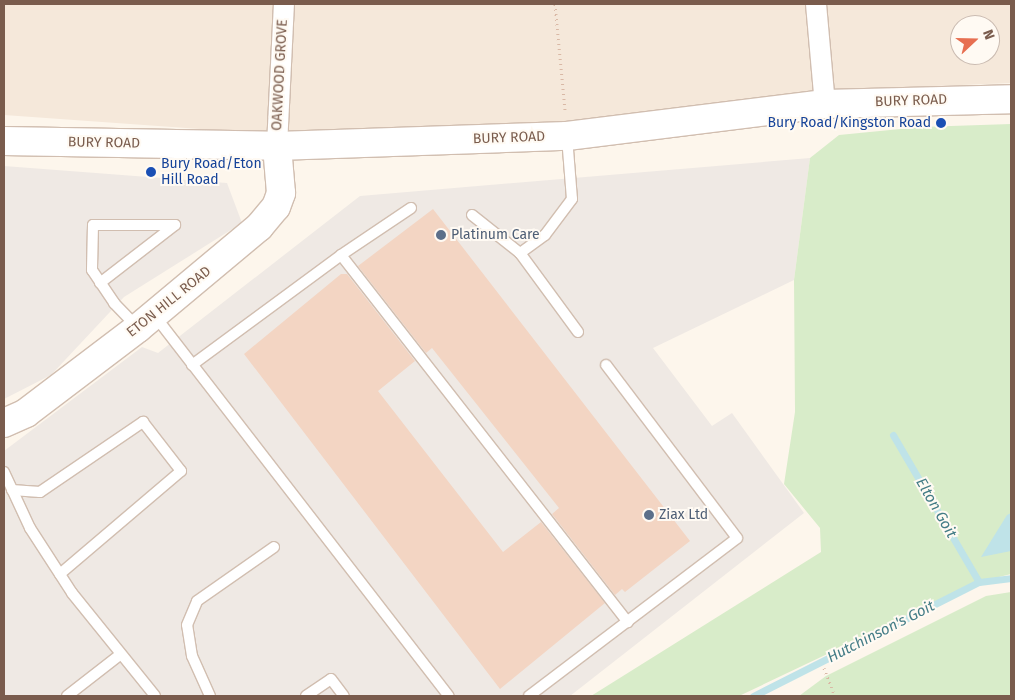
<!DOCTYPE html>
<style>
body{margin:0}
#map{position:relative;width:1015px;height:700px;overflow:hidden;background:#fdf6ec;font-family:"Fira Sans",sans-serif}
div>[style]{position:absolute}
[style*='--x']{left:calc(var(--x)*1px);top:calc(var(--y)*1px);width:calc(var(--w)*1px);rotate:calc(var(--a)*1deg)}
.residential>*{inset:0;background:#f5e8da}
.industrial>*{inset:0;background:#efe9e4}
.green>*{inset:0;background:#d8ecc9}
.water>*{inset:0;background:#bfe3e8}
.stream>*{height:7px;margin:-3.5px;padding:0 3.5px;transform-origin:3.5px;border-radius:3.5px;background:#bfe3e8}
.building>*{inset:0;background:#f3d5c3}
.path>*{height:3px;margin-top:-1.5px;transform-origin:0;background:repeating-linear-gradient(90deg,#d9b8a5 0 1px,transparent 0 5px)}
.roads{filter:drop-shadow(1px 0 #d1beb0) drop-shadow(-1px 0 #d1beb0) drop-shadow(0 1px #d1beb0) drop-shadow(0 -1px #d1beb0)}
.lane>*{height:10px;margin:-5px;padding:0 5px;transform-origin:5px;border-radius:5px;background:#fff}
.street>*{height:20px;margin:-10px;padding:0 10px;transform-origin:10px;border-radius:10px;background:#fff}
.secondary>*{height:28px;margin:-14px;padding:0 14px;transform-origin:14px;border-radius:14px;background:#fff}
.dots>*{width:14px;height:14px;translate:-50% -50%;box-sizing:border-box;border:2px solid #fffaf3;border-radius:50%}
span{translate:-50% -50%;white-space:nowrap;text-align:center;line-height:1.15;-webkit-text-stroke:4px #fffaf3;paint-order:stroke}
.street-label{font-size:14px;color:#7a5c4d}
.transit-label{font-size:14px;color:#164399}
.right{translate:-100% -50%;text-align:right}
.left{translate:0 -50%;text-align:left}
.service-label{font-size:14px;color:#4e5e75}
.water-label{font-size:15px;color:#437c86;font-style:italic}
.frame{position:absolute;inset:0;border:5px solid #7a5c4d;pointer-events:none}
.north{position:absolute;left:950px;top:15px;width:50px;height:50px;box-sizing:border-box;background:#fffaf3;border:1px solid #cabbb1;border-radius:50%;rotate:69deg;font-size:14px;font-weight:700;line-height:20px;text-align:center;color:#7a5c4d}
.north::after{content:'';display:block;margin:auto;width:18px;height:22px;background:#e76f51;clip-path:polygon(50% 0,100% 100%,50% 72%,0 100%)}
</style>
<div id="map">
<div class="residential">
<div style="clip-path:polygon(evenodd,4px 4px,1011px 4px,1011px 83px,837px 90px,577px 122px,298px 136px,4px 115px,4px 4px,960px 25px,990px 25px,990px 55px,960px 55px,960px 25px)"></div>
</div>
<div class="industrial">
<div style="clip-path:polygon(810px 158px,794px 280px,653px 348px,712px 426px,732px 413px,804px 513px,570px 696px,4px 696px,4px 451px,142px 347px,158px 353px,360px 196px)"></div>
<div style="clip-path:polygon(4px 166px,227px 183px,242px 223px,124px 297px,51px 375px,4px 399px)"></div>
</div>
<div class="green">
<div style="clip-path:polygon(1011px 124px,1011px 574px,979px 582px,739px 696px,591px 696px,821px 552px,820px 528px,784px 484px,795px 412px,794px 280px,810px 158px,839px 135px,921px 127px)"></div>
<div style="clip-path:polygon(1011px 592px,1011px 696px,799px 696px,826px 676px,986px 596px)"></div>
</div>
<div class="water">
<div style="clip-path:polygon(1011px 513px,1011px 551px,981px 557px,1007px 515px)"></div>
</div>
<div class="stream">
<div style="--x:893;--y:435;--w:170;--a:59.7"></div>
<div style="--x:753;--y:696;--w:253;--a:-26.8"></div>
<div style="--x:979;--y:582;--w:32;--a:-7"></div>
</div>
<div class="building">
<div style="clip-path:polygon(433px 209px,690px 541px,625px 592px,622px 589px,615px 595px,552px 514px,559px 508px,432px 348px,426px 353px,358px 266px)"></div>
<div style="clip-path:polygon(341px 274px,347px 274px,415px 361px,378px 391px,503px 552px,541px 522px,605px 603px,500px 689px,244px 354px)"></div>
</div>
<div class="path">
<div style="--x:555;--y:4;--w:106;--a:84.6"></div>
<div style="--x:824;--y:668;--w:30;--a:69"></div>
</div>
<div class="roads">
<div class="lane">
<div style="--x:567;--y:137;--w:62;--a:85.4"></div>
<div style="--x:572;--y:199;--w:45;--a:126.9"></div>
<div style="--x:545;--y:235;--w:31;--a:144"></div>
<div style="--x:520;--y:253;--w:98;--a:53.7"></div>
<div style="--x:411;--y:208;--w:84;--a:146.1"></div>
<div style="--x:341;--y:255;--w:466;--a:52"></div>
<div style="--x:472;--y:215;--w:61;--a:38.4"></div>
<div style="--x:100;--y:283;--w:95;--a:-37.7"></div>
<div style="--x:175;--y:225;--w:82;--a:180"></div>
<div style="--x:93;--y:225;--w:45;--a:91.3"></div>
<div style="--x:92;--y:270;--w:40;--a:56"></div>
<div style="--x:114;--y:303;--w:33;--a:46"></div>
<div style="--x:155;--y:316;--w:480;--a:52.3"></div>
<div style="--x:192;--y:365;--w:185;--a:-36.4"></div>
<div style="--x:4;--y:472;--w:62;--a:65.1"></div>
<div style="--x:30;--y:528;--w:77;--a:57.1"></div>
<div style="--x:72;--y:593;--w:132;--a:51.1"></div>
<div style="--x:12;--y:490;--w:28;--a:4"></div>
<div style="--x:40;--y:492;--w:125;--a:-34.2"></div>
<div style="--x:143;--y:422;--w:62;--a:52.2"></div>
<div style="--x:181;--y:471;--w:159;--a:139.6"></div>
<div style="--x:67;--y:696;--w:68;--a:-37.9"></div>
<div style="--x:210;--y:696;--w:44;--a:-114.2"></div>
<div style="--x:192;--y:656;--w:31;--a:-99"></div>
<div style="--x:187;--y:625;--w:26;--a:-67"></div>
<div style="--x:197;--y:601;--w:94;--a:-35"></div>
<div style="--x:306;--y:696;--w:30;--a:-34"></div>
<div style="--x:331;--y:679;--w:21;--a:53"></div>
<div style="--x:529;--y:696;--w:261;--a:-37.2"></div>
<div style="--x:737;--y:538;--w:217;--a:-127.1"></div>
</div>
<div class="street">
<div style="--x:816;--y:4;--w:100;--a:84.9"></div>
<div style="--x:277;--y:146;--w:142;--a:-87.2"></div>
</div>
<div class="secondary">
<div style="--x:4;--y:141;--w:273;--a:1"></div>
<div style="--x:277;--y:146;--w:290;--a:-2"></div>
<div style="--x:567;--y:136;--w:260;--a:-7.1"></div>
<div style="--x:825;--y:104;--w:186;--a:-1.5"></div>
<div style="--x:4;--y:423;--w:24;--a:-24"></div>
<div style="--x:26;--y:413;--w:141;--a:-37.2"></div>
<div style="--x:138;--y:328;--w:158;--a:-39.9"></div>
<div style="--x:259;--y:227;--w:26;--a:-50"></div>
<div style="--x:276;--y:207;--w:15;--a:-70"></div>
<div style="--x:281;--y:193;--w:47;--a:-94.9"></div>
</div>
</div>
<div class="dots">
<div style="left:941px;top:123px;background:#1a4fb4"></div>
<div style="left:151px;top:172px;background:#1a4fb4"></div>
<div style="left:441px;top:235px;background:#5c6f8a"></div>
<div style="left:649px;top:515px;background:#5c6f8a"></div>
</div>
<div class="street-label">
<span style="left:280px;top:75px;rotate:-87deg">OAKWOOD GROVE</span>
<span style="left:911px;top:101px;rotate:-2deg">BURY ROAD</span>
<span style="left:509px;top:138px;rotate:-2deg">BURY ROAD</span>
<span style="left:104px;top:143px;rotate:1deg">BURY ROAD</span>
<span style="left:169px;top:302px;rotate:-39deg">ETON HILL ROAD</span>
</div>
<div class="transit-label">
<span class="right" style="left:931px;top:123px">Bury Road/Kingston Road</span>
<span class="left" style="left:161px;top:172px">Bury Road/Eton<br>Hill Road</span>
</div>
<div class="service-label">
<span class="left" style="left:451px;top:235px">Platinum Care</span>
<span class="left" style="left:659px;top:515px">Ziax Ltd</span>
</div>
<div class="water-label">
<span style="left:936px;top:508px;rotate:60deg">Elton Goit</span>
<span style="left:881px;top:632px;rotate:-27deg">Hutchinson's Goit</span>
</div>
<div class="frame"></div>
<div class="north">N</div>
</div>
